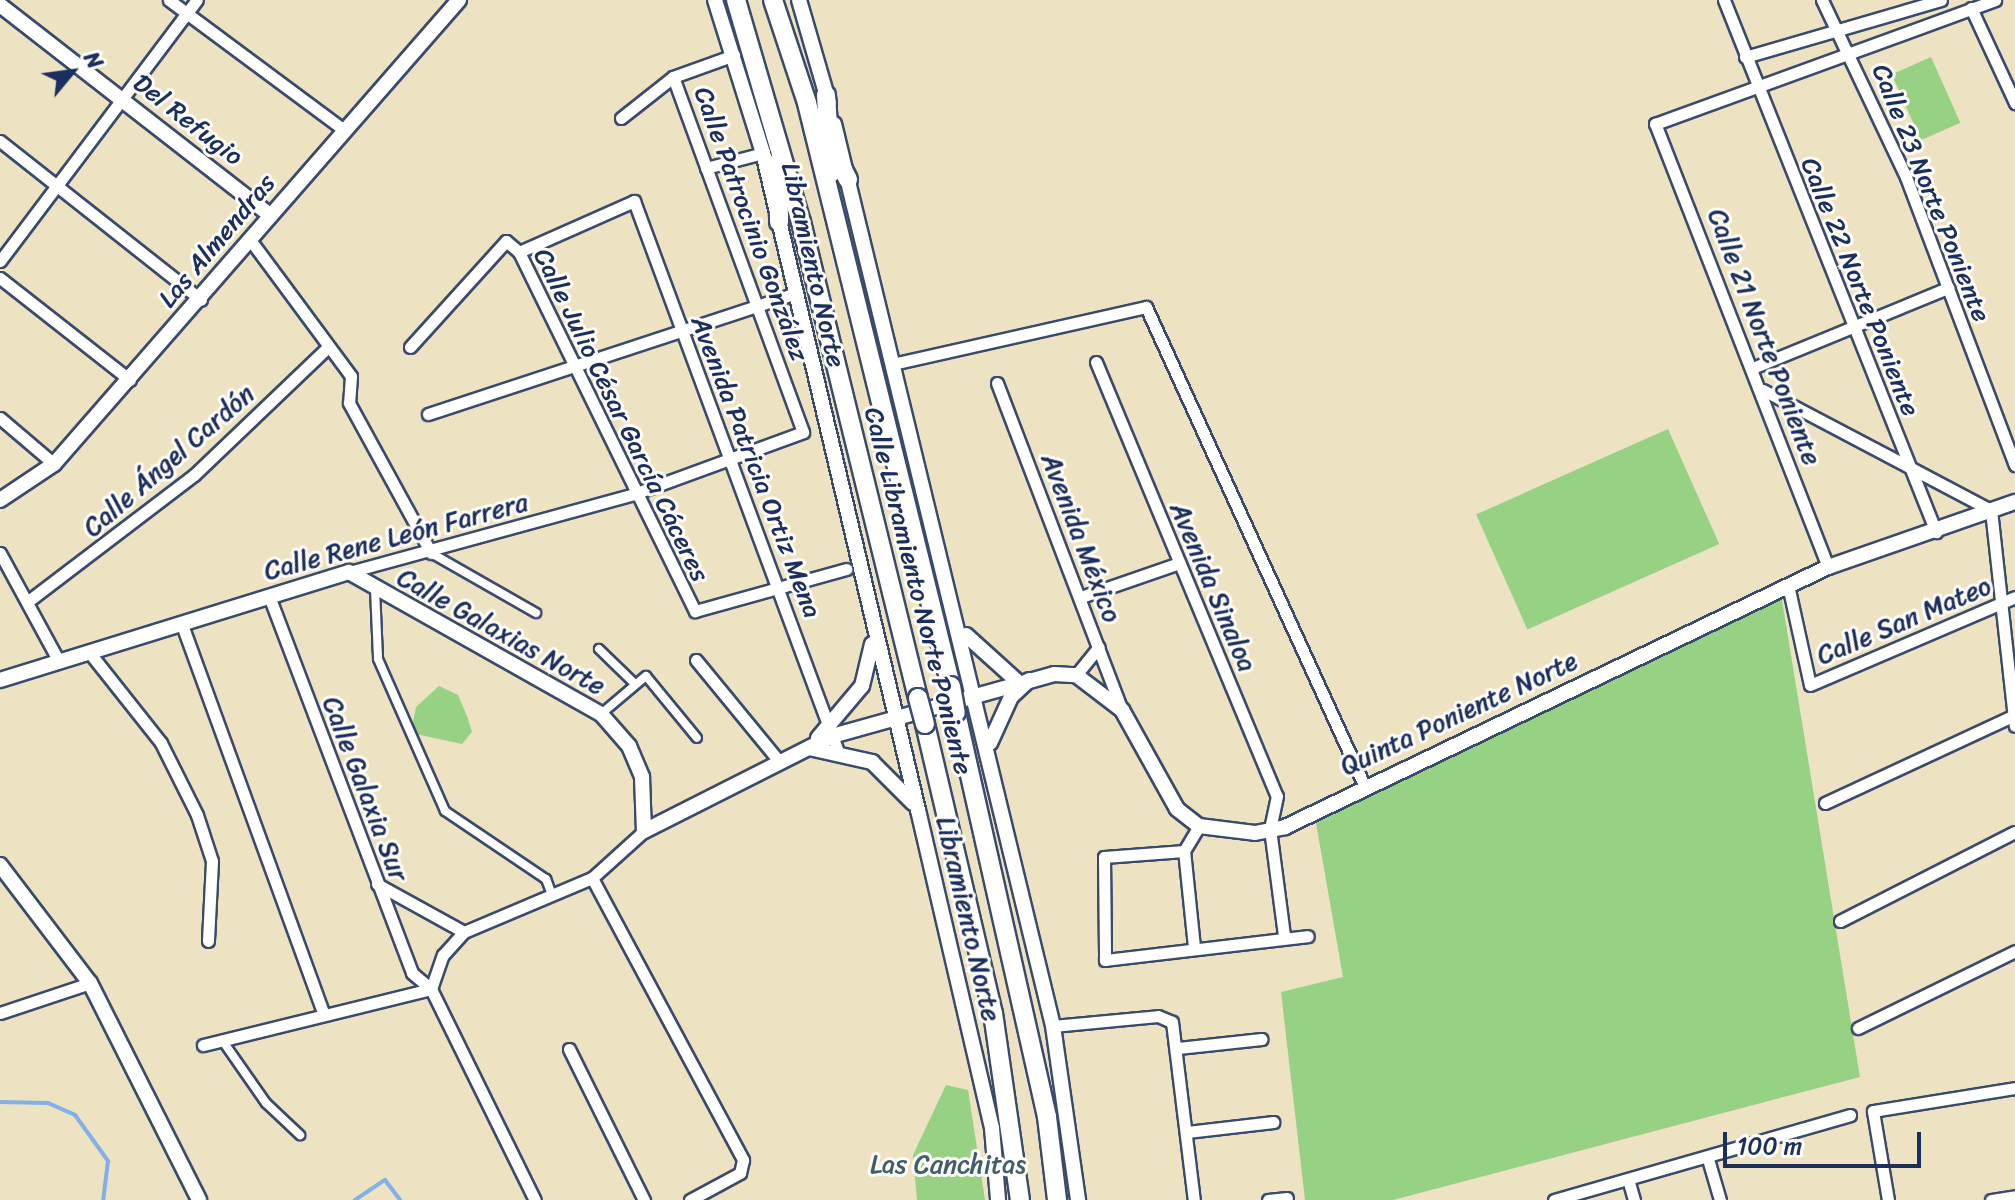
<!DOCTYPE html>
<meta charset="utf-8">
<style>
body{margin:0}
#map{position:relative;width:2015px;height:1200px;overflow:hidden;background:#ede2c2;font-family:Sriracha,sans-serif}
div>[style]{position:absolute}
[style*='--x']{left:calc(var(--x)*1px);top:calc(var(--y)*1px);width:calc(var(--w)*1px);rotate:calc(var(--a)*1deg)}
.green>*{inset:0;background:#96d184;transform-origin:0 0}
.stream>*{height:4px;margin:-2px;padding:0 2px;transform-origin:2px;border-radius:2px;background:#81b0eb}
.roads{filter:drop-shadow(2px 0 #3a4a6d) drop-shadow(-2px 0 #3a4a6d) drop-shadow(0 2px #3a4a6d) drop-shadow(0 -2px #3a4a6d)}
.pedestrian>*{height:8px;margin:-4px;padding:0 4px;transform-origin:4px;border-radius:4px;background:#fff}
.minor>*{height:11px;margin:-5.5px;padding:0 5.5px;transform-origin:5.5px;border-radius:5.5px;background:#fff}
.tertiary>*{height:14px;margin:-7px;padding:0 7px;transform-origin:7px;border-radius:7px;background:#fff}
.trunk>*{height:18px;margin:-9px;padding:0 9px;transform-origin:9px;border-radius:9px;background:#fff}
.bridges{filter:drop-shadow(2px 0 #3a4a6d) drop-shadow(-2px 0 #3a4a6d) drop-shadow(0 2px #3a4a6d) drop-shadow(0 -2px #3a4a6d)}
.trunk-bridge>*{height:18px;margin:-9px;padding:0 9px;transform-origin:9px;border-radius:9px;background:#fff}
span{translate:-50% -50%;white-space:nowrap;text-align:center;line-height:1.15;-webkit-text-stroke:6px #fdfcf7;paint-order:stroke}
.street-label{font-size:26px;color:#1b2f5e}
.park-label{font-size:26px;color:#406069}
.north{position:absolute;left:32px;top:32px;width:80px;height:80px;-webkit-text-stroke:6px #fdfcf7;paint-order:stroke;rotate:61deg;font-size:22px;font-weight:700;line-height:32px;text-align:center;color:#1b2f5e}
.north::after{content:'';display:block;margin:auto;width:28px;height:36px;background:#1b2f5e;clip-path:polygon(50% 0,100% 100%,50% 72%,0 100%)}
.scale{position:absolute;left:1723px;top:1132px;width:198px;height:36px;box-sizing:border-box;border:4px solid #1b2f5e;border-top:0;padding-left:10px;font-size:24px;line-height:28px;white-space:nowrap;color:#1b2f5e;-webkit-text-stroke:6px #fdfcf7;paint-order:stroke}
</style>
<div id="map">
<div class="green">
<div style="left:1931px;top:57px;width:72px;height:43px;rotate:66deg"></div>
<div style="left:1668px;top:429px;width:126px;height:210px;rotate:66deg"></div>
<div style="clip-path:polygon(1781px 594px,1860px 1077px,1393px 1200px,1305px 1200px,1281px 992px,1343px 977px,1316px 823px)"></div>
<div style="clip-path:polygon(439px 686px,458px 695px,467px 716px,472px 732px,462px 744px,411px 733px,416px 707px)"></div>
<div style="clip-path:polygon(946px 1085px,968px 1090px,985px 1200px,917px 1200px,913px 1155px)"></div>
</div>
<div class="stream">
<div style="--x:0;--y:1102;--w:48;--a:1.2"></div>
<div style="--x:48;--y:1103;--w:30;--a:24"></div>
<div style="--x:75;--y:1115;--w:57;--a:54.3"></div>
<div style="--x:108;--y:1161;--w:39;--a:97"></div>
<div style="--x:355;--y:1200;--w:36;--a:-34"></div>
<div style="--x:385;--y:1180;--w:25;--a:53"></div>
</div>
<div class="roads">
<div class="pedestrian">
<div style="--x:431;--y:553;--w:121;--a:29.7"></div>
<div style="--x:375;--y:589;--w:70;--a:87.5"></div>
<div style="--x:378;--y:659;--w:166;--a:66.2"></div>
<div style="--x:445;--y:811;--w:122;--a:34"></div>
<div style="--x:546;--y:879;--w:14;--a:69"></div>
<div style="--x:599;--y:649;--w:49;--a:44.2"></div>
<div style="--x:601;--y:714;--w:59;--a:-40.2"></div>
<div style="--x:646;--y:676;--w:80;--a:50.6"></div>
<div style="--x:222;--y:1040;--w:77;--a:55.1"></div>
<div style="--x:266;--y:1103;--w:47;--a:43.3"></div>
</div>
<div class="minor">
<div style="--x:169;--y:0;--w:217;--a:36.6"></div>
<div style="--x:1724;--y:0;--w:573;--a:68.27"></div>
<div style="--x:1822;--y:0;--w:196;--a:64.6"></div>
<div style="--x:1906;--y:177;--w:308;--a:69.3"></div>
<div style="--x:1971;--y:8;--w:105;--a:65.1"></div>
<div style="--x:1745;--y:57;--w:204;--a:-16.2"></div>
<div style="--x:621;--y:118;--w:66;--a:-38.3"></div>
<div style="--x:673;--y:77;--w:65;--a:-19.8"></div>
<div style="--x:0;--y:141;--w:256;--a:38.3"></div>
<div style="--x:706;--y:168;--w:59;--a:-14.7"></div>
<div style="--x:251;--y:241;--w:168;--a:53.5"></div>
<div style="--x:351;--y:376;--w:27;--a:94"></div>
<div style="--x:349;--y:403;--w:171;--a:61.3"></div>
<div style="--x:519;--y:252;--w:126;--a:-23.9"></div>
<div style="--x:634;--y:201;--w:584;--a:69.67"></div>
<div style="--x:0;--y:261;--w:327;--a:-53"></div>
<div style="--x:0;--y:278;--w:165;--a:38.1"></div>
<div style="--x:410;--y:347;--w:143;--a:-47.8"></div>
<div style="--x:506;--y:241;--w:17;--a:40"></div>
<div style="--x:519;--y:252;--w:400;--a:63.9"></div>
<div style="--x:695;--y:611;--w:157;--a:-15.5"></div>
<div style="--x:1096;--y:362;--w:470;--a:67.4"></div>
<div style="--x:1277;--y:796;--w:34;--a:102"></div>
<div style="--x:1270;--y:829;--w:108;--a:82.5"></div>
<div style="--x:893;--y:364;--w:259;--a:-12.7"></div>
<div style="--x:1146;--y:307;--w:525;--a:65.48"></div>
<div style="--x:1755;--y:367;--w:209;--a:-22.3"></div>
<div style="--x:997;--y:383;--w:350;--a:69.1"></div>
<div style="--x:1763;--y:390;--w:258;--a:27.8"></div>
<div style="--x:1991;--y:510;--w:217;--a:83.7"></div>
<div style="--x:428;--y:414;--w:387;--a:-18.2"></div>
<div style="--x:0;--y:418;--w:71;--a:40.4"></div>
<div style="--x:0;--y:553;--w:122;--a:61.5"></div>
<div style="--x:1828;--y:567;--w:476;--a:-111.3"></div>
<div style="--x:1655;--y:124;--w:362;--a:-20"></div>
<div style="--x:349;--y:572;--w:295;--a:-15.3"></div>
<div style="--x:634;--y:494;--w:180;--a:-20.1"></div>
<div style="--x:803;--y:432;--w:378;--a:-110.1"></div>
<div style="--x:1788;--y:585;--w:102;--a:77.6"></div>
<div style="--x:1810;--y:685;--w:223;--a:-23.2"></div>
<div style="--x:269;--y:596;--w:403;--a:69.2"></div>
<div style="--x:412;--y:973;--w:25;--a:40"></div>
<div style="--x:431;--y:989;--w:235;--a:63.8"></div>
<div style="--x:1081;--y:597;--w:104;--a:-19.1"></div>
<div style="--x:31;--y:599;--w:205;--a:-37.3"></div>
<div style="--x:194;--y:475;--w:185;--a:-43.7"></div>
<div style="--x:181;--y:622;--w:418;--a:70"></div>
<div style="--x:89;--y:652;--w:116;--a:51.6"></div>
<div style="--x:161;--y:743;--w:80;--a:63.4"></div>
<div style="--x:197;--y:815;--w:48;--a:71.9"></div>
<div style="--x:212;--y:861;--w:80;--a:92.9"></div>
<div style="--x:696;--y:660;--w:129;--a:50.6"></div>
<div style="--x:1076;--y:675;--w:36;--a:-51"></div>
<div style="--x:1825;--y:803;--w:209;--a:-24.9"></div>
<div style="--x:1184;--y:851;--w:80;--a:175.7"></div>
<div style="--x:1104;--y:857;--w:103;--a:89.4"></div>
<div style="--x:1105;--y:960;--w:204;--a:-6.7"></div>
<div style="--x:592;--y:878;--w:320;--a:61.8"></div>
<div style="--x:743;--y:1160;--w:13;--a:103"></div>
<div style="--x:740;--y:1173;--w:57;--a:151.6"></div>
<div style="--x:377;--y:884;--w:99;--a:28.9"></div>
<div style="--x:1840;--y:921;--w:196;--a:-27"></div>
<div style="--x:1194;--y:947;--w:97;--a:-95.9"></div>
<div style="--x:1184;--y:851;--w:29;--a:-59"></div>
<div style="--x:431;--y:989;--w:36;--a:-71"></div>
<div style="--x:443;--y:955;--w:31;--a:-48"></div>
<div style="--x:464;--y:932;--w:139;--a:-22.9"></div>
<div style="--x:592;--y:878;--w:70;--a:-42.1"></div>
<div style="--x:0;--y:1013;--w:95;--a:-18.4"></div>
<div style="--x:1053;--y:1026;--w:105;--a:-5.4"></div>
<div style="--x:1158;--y:1016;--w:15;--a:23"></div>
<div style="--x:1172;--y:1022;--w:179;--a:83"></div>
<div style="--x:1858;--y:1028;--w:175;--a:-26.1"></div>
<div style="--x:203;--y:1045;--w:235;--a:-13.8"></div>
<div style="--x:1178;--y:1048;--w:84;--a:-6.1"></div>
<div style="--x:569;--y:1049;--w:169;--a:63.6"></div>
<div style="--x:1187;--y:1132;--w:87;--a:-6.6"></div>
<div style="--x:1708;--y:1159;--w:43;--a:73.7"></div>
<div style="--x:1628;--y:1179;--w:22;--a:74"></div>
<div style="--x:1268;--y:1200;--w:19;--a:-6"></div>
<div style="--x:1554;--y:1200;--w:308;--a:-16"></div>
<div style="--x:1888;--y:1200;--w:90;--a:-99.6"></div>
<div style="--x:1873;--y:1111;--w:144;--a:-9.2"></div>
<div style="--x:1991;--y:1200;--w:24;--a:-9"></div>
</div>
<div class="tertiary">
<div style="--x:715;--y:0;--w:160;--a:72.6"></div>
<div style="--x:763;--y:153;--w:675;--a:76.73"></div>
<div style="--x:918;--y:810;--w:326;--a:76.9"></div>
<div style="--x:992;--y:1128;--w:72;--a:85.2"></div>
<div style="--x:799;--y:0;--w:107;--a:73.8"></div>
<div style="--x:0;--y:5;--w:342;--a:37.9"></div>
<div style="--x:834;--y:124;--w:928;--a:76.35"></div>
<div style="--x:1053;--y:1026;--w:176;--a:81.8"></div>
<div style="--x:0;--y:500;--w:65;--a:-33.7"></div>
<div style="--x:54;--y:464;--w:616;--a:-48.88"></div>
<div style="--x:966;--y:635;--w:70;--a:42.1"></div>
<div style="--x:0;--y:680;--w:365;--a:-17.2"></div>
<div style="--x:349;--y:572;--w:289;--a:29.4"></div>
<div style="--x:601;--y:714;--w:43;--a:48.8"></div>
<div style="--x:629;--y:746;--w:34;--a:67"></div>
<div style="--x:642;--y:777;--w:54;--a:87.9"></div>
<div style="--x:818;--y:738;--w:68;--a:-49.8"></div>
<div style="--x:862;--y:686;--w:43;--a:-76.6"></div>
<div style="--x:990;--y:743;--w:51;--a:-65.5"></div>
<div style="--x:1011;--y:697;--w:25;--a:-43"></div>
<div style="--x:809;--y:748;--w:65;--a:12.5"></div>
<div style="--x:872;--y:762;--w:58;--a:45"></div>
<div style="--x:644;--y:831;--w:211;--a:-26.8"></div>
<div style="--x:832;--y:736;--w:230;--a:-15.6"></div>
<div style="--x:1054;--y:674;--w:22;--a:3"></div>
<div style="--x:1076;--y:675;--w:58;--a:37.3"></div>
<div style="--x:1122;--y:710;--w:113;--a:60.9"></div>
<div style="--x:1177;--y:809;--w:28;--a:38"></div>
<div style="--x:1199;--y:826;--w:56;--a:7.1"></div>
<div style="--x:1255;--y:833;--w:31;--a:-11"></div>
<div style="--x:1285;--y:827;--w:602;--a:-25.59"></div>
<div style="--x:1828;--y:567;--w:198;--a:-19.2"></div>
<div style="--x:0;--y:865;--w:148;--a:52.7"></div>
<div style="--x:90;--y:983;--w:243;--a:63.3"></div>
</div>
<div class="trunk">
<div style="--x:736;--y:0;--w:231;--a:73.7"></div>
<div style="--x:801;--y:222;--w:490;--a:76.2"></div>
<div style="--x:773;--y:0;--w:108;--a:71.7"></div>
<div style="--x:807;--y:103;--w:601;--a:76.13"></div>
<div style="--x:826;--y:95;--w:78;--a:86.3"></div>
<div style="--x:833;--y:150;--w:33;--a:63"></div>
<div style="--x:778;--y:162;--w:60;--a:89"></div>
<div style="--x:956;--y:713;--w:414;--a:77.3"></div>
<div style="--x:1047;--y:1117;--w:84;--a:83.1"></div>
<div style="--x:925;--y:724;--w:297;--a:76.8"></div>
<div style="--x:993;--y:1013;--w:189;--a:81.8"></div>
</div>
</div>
<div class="bridges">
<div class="trunk-bridge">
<div style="--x:951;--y:686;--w:27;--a:80"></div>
<div style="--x:918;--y:698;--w:27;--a:75"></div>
</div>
</div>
<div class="street-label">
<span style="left:188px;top:120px;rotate:38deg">Del Refugio</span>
<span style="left:1931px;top:193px;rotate:68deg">Calle 23 Norte Poniente</span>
<span style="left:751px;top:224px;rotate:70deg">Calle Patrocinio González</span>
<span style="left:217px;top:241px;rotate:-50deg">Las Almendras</span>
<span style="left:813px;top:265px;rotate:77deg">Libramiento Norte</span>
<span style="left:1860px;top:287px;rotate:68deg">Calle 22 Norte Poniente</span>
<span style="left:1764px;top:337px;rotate:69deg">Calle 21 Norte Poniente</span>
<span style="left:621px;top:415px;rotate:64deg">Calle Julio César García Cáceres</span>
<span style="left:169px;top:461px;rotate:-41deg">Calle Ángel Cardón</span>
<span style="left:756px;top:467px;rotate:69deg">Avenida Patricia Ortiz Mena</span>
<span style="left:396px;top:537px;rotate:-15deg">Calle Rene León Farrera</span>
<span style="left:1081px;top:538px;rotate:69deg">Avenida México</span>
<span style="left:1213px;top:587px;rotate:67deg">Avenida Sinaloa</span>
<span style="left:918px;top:591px;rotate:76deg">Calle Libramiento Norte Poniente</span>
<span style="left:1904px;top:621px;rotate:-23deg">Calle San Mateo</span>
<span style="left:501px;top:632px;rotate:29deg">Calle Galaxias Norte</span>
<span style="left:1459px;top:714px;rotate:-25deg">Quinta Poniente Norte</span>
<span style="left:365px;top:789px;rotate:69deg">Calle Galaxia Sur</span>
<span style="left:968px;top:919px;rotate:77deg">Libramiento Norte</span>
</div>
<div class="park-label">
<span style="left:948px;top:1165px">Las Canchitas</span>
</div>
<div class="north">N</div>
<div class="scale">100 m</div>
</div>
